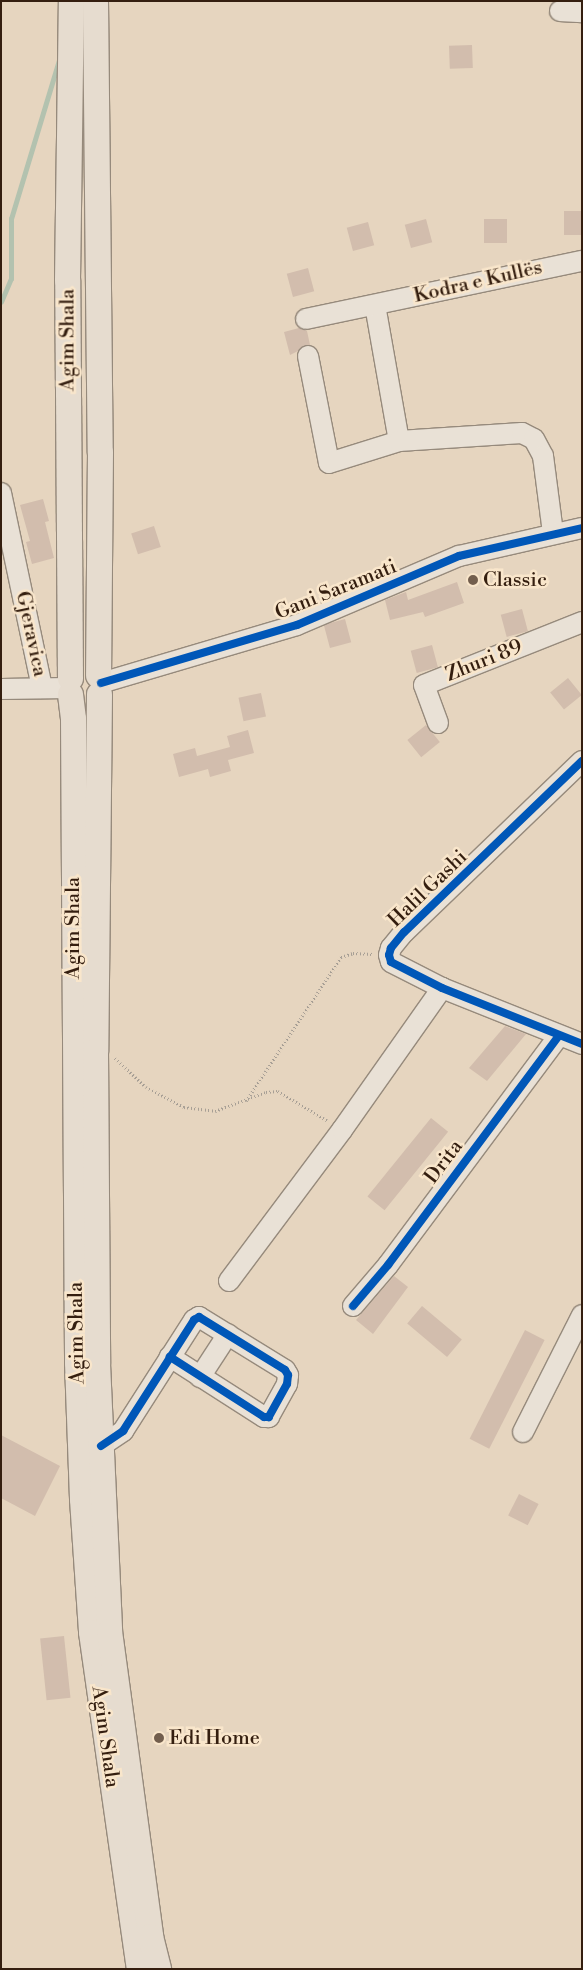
<!DOCTYPE html>
<meta charset="utf-8">
<style>
body{margin:0}
#map{position:relative;width:583px;height:1970px;overflow:hidden;background:#e6d5bf;font-family:"Libre Bodoni",serif}
div>[style]{position:absolute}
[style*='--x']{left:calc(var(--x)*1px);top:calc(var(--y)*1px);width:calc(var(--w)*1px);rotate:calc(var(--a)*1deg)}
.stream>*{height:4.5px;margin:-2.25px;padding:0 2.25px;transform-origin:2.25px;border-radius:2.25px;background:#b3c2af}
.building>*{inset:0;background:#d2bdad;transform-origin:0 0}
.path>*{height:2.5px;margin-top:-1.25px;transform-origin:0;background:repeating-linear-gradient(90deg,#a79f95 0 1px,transparent 0 3.5px)}
.roads{filter:drop-shadow(1px 0 #968a7c) drop-shadow(-1px 0 #968a7c) drop-shadow(0 1px #968a7c) drop-shadow(0 -1px #968a7c)}
.minor>*{height:20px;margin:-10px;padding:0 10px;transform-origin:10px;border-radius:10px;background:#e9e1d6}
.major>*{height:25px;margin:-12.5px;padding:0 12.5px;transform-origin:12.5px;border-radius:12.5px;background:#e6dccf}
.cycleway>*{height:8px;margin:-4px;padding:0 4px;transform-origin:4px;border-radius:4px;background:#0057b8}
.dots>*{width:14px;height:14px;translate:-50% -50%;box-sizing:border-box;border:2px solid #f9e6cb;border-radius:50%}
span{translate:-50% -50%;white-space:nowrap;text-align:center;line-height:1.15;-webkit-text-stroke:5px #f9e6cb;paint-order:stroke}
.street-label{font-size:20px;color:#341e0f}
.poi-label{font-size:20px;color:#341e0f}
.left{translate:0 -50%;text-align:left}
.frame{position:absolute;inset:0;border:2px solid #341e0f;pointer-events:none}
</style>
<div id="map">
<div class="stream">
<div style="--x:1;--y:302;--w:25;--a:-67"></div>
<div style="--x:11;--y:279;--w:60;--a:-90"></div>
<div style="--x:11;--y:219;--w:166;--a:-73.2"></div>
</div>
<div class="building">
<div style="left:472px;top:45px;width:23px;height:23px;rotate:88deg"></div>
<div style="left:582px;top:211px;width:24px;height:18px;rotate:90deg"></div>
<div style="left:426px;top:219px;width:24px;height:22px;rotate:75deg"></div>
<div style="left:507px;top:219px;width:24px;height:23px;rotate:90deg"></div>
<div style="left:368px;top:222px;width:24px;height:22px;rotate:75deg"></div>
<div style="left:308px;top:268px;width:24px;height:22px;rotate:75deg"></div>
<div style="clip-path:polygon(299px 328px,307px 331px,310px 345px,290px 355px,284px 332px)"></div>
<div style="clip-path:polygon(43px 499px,49px 521px,45px 522px,54px 558px,32px 564px,26px 542px,30px 541px,20px 505px)"></div>
<div style="left:154px;top:526px;width:22px;height:24px;rotate:72deg"></div>
<div style="clip-path:polygon(457px 582px,464px 603px,425px 617px,423px 612px,390px 620px,385px 600px,406px 592px,408px 600px)"></div>
<div style="left:522px;top:609px;width:23px;height:22px;rotate:75deg"></div>
<div style="left:345px;top:619px;width:24px;height:22px;rotate:75deg"></div>
<div style="left:432px;top:645px;width:23px;height:22px;rotate:75deg"></div>
<div style="left:568px;top:678px;width:22px;height:23px;rotate:51deg"></div>
<div style="left:261px;top:693px;width:24px;height:23px;rotate:78deg"></div>
<div style="left:426px;top:725px;width:22px;height:24px;rotate:51deg"></div>
<div style="clip-path:polygon(248px 730px,254px 753px,228px 760px,231px 771px,210px 777px,208px 769px,179px 777px,173px 754px,195px 748px,197px 756px,230px 747px,227px 736px)"></div>
<div style="clip-path:polygon(505px 1026px,526px 1034px,487px 1081px,469px 1068px)"></div>
<div style="left:431px;top:1118px;width:22px;height:101px;rotate:39deg"></div>
<div style="clip-path:polygon(394px 1276px,408px 1287px,373px 1334px,356px 1320px)"></div>
<div style="left:422px;top:1306px;width:52px;height:23px;rotate:40deg"></div>
<div style="left:525px;top:1330px;width:22px;height:122px;rotate:27deg"></div>
<div style="clip-path:polygon(1px 1435px,60px 1466px,35px 1516px,1px 1498px)"></div>
<div style="left:519px;top:1494px;width:22px;height:24px;rotate:27deg"></div>
<div style="left:64px;top:1636px;width:62px;height:24px;rotate:84deg"></div>
</div>
<div class="path">
<div style="--x:115;--y:1058;--w:42;--a:43.1"></div>
<div style="--x:146;--y:1087;--w:43;--a:27.8"></div>
<div style="--x:184;--y:1107;--w:31;--a:7"></div>
<div style="--x:215;--y:1111;--w:54;--a:-20.4"></div>
<div style="--x:266;--y:1092;--w:12;--a:-5"></div>
<div style="--x:278;--y:1091;--w:58;--a:31"></div>
<div style="--x:246;--y:1101;--w:173;--a:-56.6"></div>
<div style="--x:341;--y:957;--w:13;--a:-18"></div>
<div style="--x:353;--y:953;--w:20;--a:3"></div>
</div>
<div class="roads">
<div class="minor">
<div style="--x:560;--y:11;--w:22;--a:3"></div>
<div style="--x:375;--y:305;--w:138;--a:80"></div>
<div style="--x:306;--y:319;--w:282;--a:-11.9"></div>
<div style="--x:308;--y:356;--w:109;--a:78.9"></div>
<div style="--x:329;--y:463;--w:73;--a:-17.4"></div>
<div style="--x:399;--y:441;--w:123;--a:-3.7"></div>
<div style="--x:522;--y:433;--w:13;--a:27"></div>
<div style="--x:534;--y:439;--w:19;--a:62"></div>
<div style="--x:543;--y:456;--w:78;--a:82.6"></div>
<div style="--x:1;--y:493;--w:199;--a:78.1"></div>
<div style="--x:101;--y:683;--w:204;--a:-16.5"></div>
<div style="--x:297;--y:625;--w:176;--a:-23.1"></div>
<div style="--x:459;--y:556;--w:126;--a:-12.8"></div>
<div style="--x:1;--y:689;--w:67;--a:-0.9"></div>
<div style="--x:438;--y:723;--w:40;--a:-110.2"></div>
<div style="--x:424;--y:685;--w:170;--a:-21.7"></div>
<div style="--x:582;--y:761;--w:247;--a:136.1"></div>
<div style="--x:404;--y:932;--w:21;--a:129"></div>
<div style="--x:391;--y:948;--w:7;--a:106"></div>
<div style="--x:389;--y:955;--w:7;--a:74"></div>
<div style="--x:391;--y:962;--w:57;--a:27"></div>
<div style="--x:442;--y:988;--w:151;--a:21.8"></div>
<div style="--x:229;--y:1281;--w:189;--a:-53.2"></div>
<div style="--x:342;--y:1130;--w:174;--a:-54.8"></div>
<div style="--x:353;--y:1306;--w:54;--a:-49.5"></div>
<div style="--x:388;--y:1265;--w:286;--a:-53.3"></div>
<div style="--x:200;--y:1377;--w:51;--a:-56.9"></div>
<div style="--x:523;--y:1432;--w:131;--a:-63.2"></div>
<div style="--x:101;--y:1446;--w:27;--a:-34"></div>
<div style="--x:123;--y:1431;--w:132;--a:-57.4"></div>
<div style="--x:194;--y:1320;--w:6;--a:-31"></div>
<div style="--x:199;--y:1317;--w:101;--a:31.6"></div>
<div style="--x:285;--y:1370;--w:6;--a:59"></div>
<div style="--x:288;--y:1375;--w:9;--a:96"></div>
<div style="--x:287;--y:1384;--w:38;--a:119"></div>
<div style="--x:269;--y:1417;--w:5;--a:180"></div>
<div style="--x:264;--y:1417;--w:112;--a:-147.4"></div>
</div>
<div class="major">
<div style="--x:95;--y:1;--w:451;--a:89.4"></div>
<div style="--x:100;--y:452;--w:223;--a:90.5"></div>
<div style="--x:70;--y:678;--w:398;--a:-90.4"></div>
<div style="--x:67;--y:280;--w:279;--a:-89.2"></div>
<div style="--x:70;--y:694;--w:25;--a:83"></div>
<div style="--x:73;--y:719;--w:643;--a:89.64"></div>
<div style="--x:77;--y:1362;--w:137;--a:87.9"></div>
<div style="--x:82;--y:1499;--w:133;--a:86.1"></div>
<div style="--x:91;--y:1632;--w:340;--a:81.9"></div>
<div style="--x:99;--y:694;--w:357;--a:90.6"></div>
<div style="--x:95;--y:1051;--w:312;--a:89.6"></div>
<div style="--x:97;--y:1363;--w:268;--a:87.4"></div>
<div style="--x:109;--y:1631;--w:308;--a:82.3"></div>
<div style="--x:150;--y:1936;--w:34;--a:76"></div>
</div>
</div>
<div class="cycleway">
<div style="--x:101;--y:683;--w:204;--a:-16.5"></div>
<div style="--x:297;--y:625;--w:176;--a:-23.1"></div>
<div style="--x:459;--y:556;--w:126;--a:-12.8"></div>
<div style="--x:582;--y:761;--w:247;--a:136.1"></div>
<div style="--x:404;--y:932;--w:21;--a:129"></div>
<div style="--x:391;--y:948;--w:7;--a:106"></div>
<div style="--x:389;--y:955;--w:7;--a:74"></div>
<div style="--x:391;--y:962;--w:57;--a:27"></div>
<div style="--x:442;--y:988;--w:151;--a:21.8"></div>
<div style="--x:353;--y:1306;--w:54;--a:-49.5"></div>
<div style="--x:388;--y:1265;--w:286;--a:-53.3"></div>
<div style="--x:101;--y:1446;--w:27;--a:-34"></div>
<div style="--x:123;--y:1431;--w:132;--a:-57.4"></div>
<div style="--x:194;--y:1320;--w:6;--a:-31"></div>
<div style="--x:199;--y:1317;--w:101;--a:31.6"></div>
<div style="--x:285;--y:1370;--w:6;--a:59"></div>
<div style="--x:288;--y:1375;--w:9;--a:96"></div>
<div style="--x:287;--y:1384;--w:38;--a:119"></div>
<div style="--x:269;--y:1417;--w:5;--a:180"></div>
<div style="--x:264;--y:1417;--w:112;--a:-147.4"></div>
</div>
<div class="dots">
<div style="left:473px;top:580px;background:#725e4d"></div>
<div style="left:159px;top:1738px;background:#725e4d"></div>
</div>
<div class="street-label">
<span style="left:478px;top:282px;rotate:-13deg">Kodra e Kullës</span>
<span style="left:68px;top:340px;rotate:-90deg">Agim Shala</span>
<span style="left:336px;top:590px;rotate:-22deg">Gani Saramati</span>
<span style="left:31px;top:634px;rotate:78deg">Gjeravica</span>
<span style="left:484px;top:661px;rotate:-22deg">Zhuri 89</span>
<span style="left:428px;top:889px;rotate:-44deg">Halil Gashi</span>
<span style="left:73px;top:928px;rotate:-90deg">Agim Shala</span>
<span style="left:444px;top:1162px;rotate:-53deg">Drita</span>
<span style="left:77px;top:1333px;rotate:-91deg">Agim Shala</span>
<span style="left:105px;top:1737px;rotate:82deg">Agim Shala</span>
</div>
<div class="poi-label">
<span class="left" style="left:483px;top:580px">Classic</span>
<span class="left" style="left:169px;top:1738px">Edi Home</span>
</div>
<div class="frame"></div>
</div>
